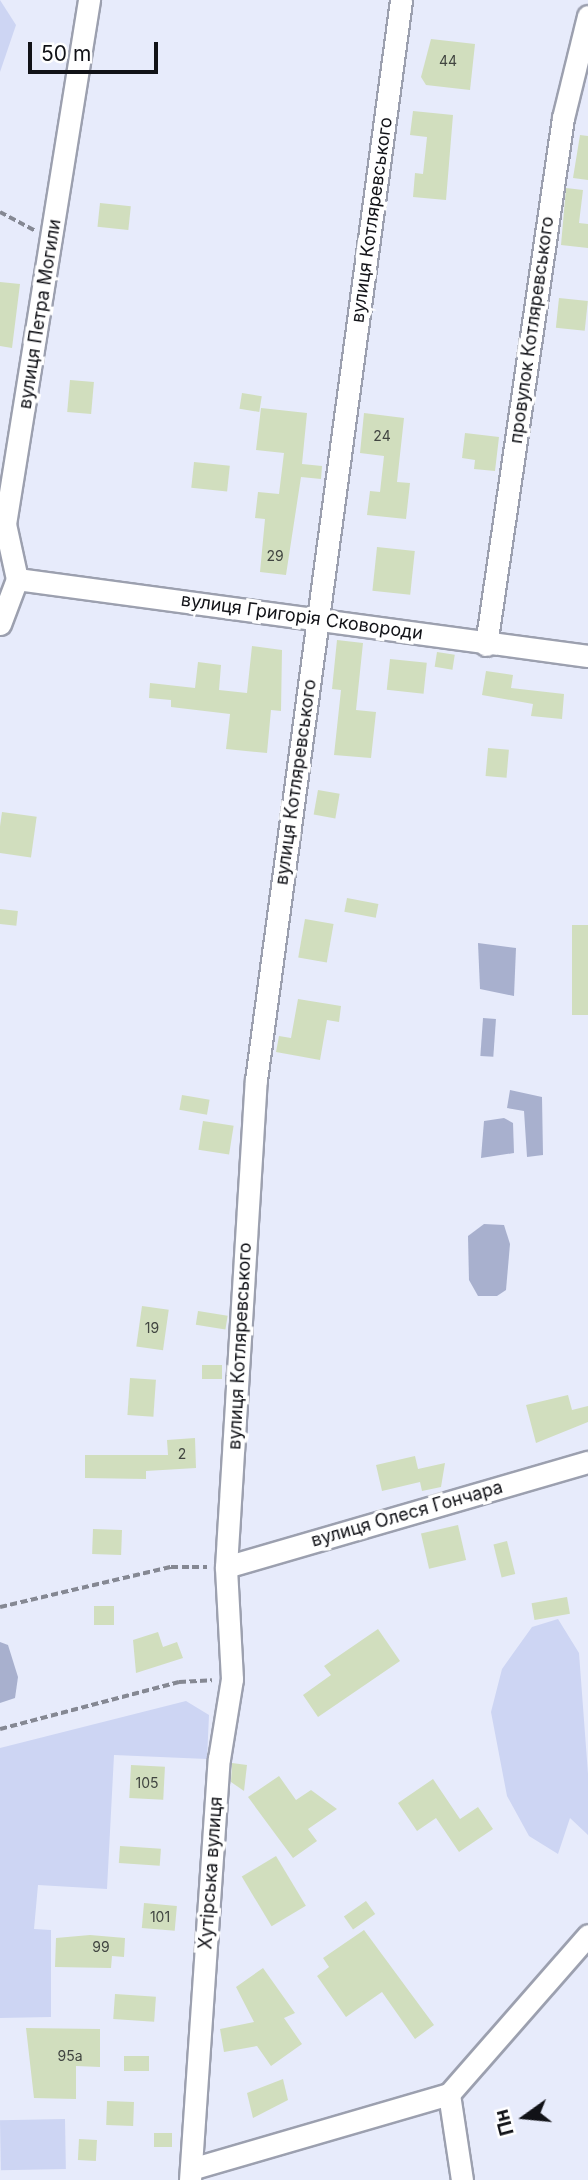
<!DOCTYPE html>
<meta charset="utf-8">
<style>
body{margin:0}
#map{position:relative;width:588px;height:2180px;overflow:hidden;background:#e7ebfb;font-family:Inter,sans-serif}
div>[style]{position:absolute}
[style*='--x']{left:calc(var(--x)*1px);top:calc(var(--y)*1px);width:calc(var(--w)*1px);rotate:calc(var(--a)*1deg)}
.green>*{inset:0;background:#cdd5f3;transform-origin:0 0}
.water>*{inset:0;background:#a8b0ce;transform-origin:0 0}
.building>*{inset:0;background:#d1debe;transform-origin:0 0}
.path>*{height:3.5px;margin-top:-1.75px;transform-origin:0;background:repeating-linear-gradient(90deg,#858893 0 7px,transparent 0 10.5px)}
.roads{filter:drop-shadow(2px 0 #9ca0af) drop-shadow(-2px 0 #9ca0af) drop-shadow(0 2px #9ca0af) drop-shadow(0 -2px #9ca0af)}
.minor>*{height:21px;margin:-10.5px;padding:0 10.5px;transform-origin:10.5px;border-radius:10.5px;background:#fff}
span{translate:-50% -50%;white-space:nowrap;text-align:center;line-height:1.15;-webkit-text-stroke:7px #fff;paint-order:stroke}
.number-label{font-size:14px;color:#414541}
.number-label span{-webkit-text-stroke-width:0}
.street-label{font-size:18px;color:#111217}
.north{position:absolute;left:490px;top:2082px;width:70px;height:70px;-webkit-text-stroke:5px #fff;paint-order:stroke;rotate:255deg;font-size:19px;font-weight:700;line-height:28px;text-align:center;color:#111217}
.north::after{content:'';display:block;margin:auto;width:24px;height:32px;background:#111217;clip-path:polygon(50% 0,100% 100%,50% 72%,0 100%)}
.scale{position:absolute;left:28px;top:42px;width:130px;height:32px;box-sizing:border-box;border:4px solid #111217;border-top:0;padding-left:9px;font-size:21px;line-height:24px;white-space:nowrap;color:#111217;-webkit-text-stroke:5px #fff;paint-order:stroke}
</style>
<div id="map">
<div class="green">
<div style="clip-path:polygon(0 0,16px 25px,0 72px)"></div>
<div style="clip-path:polygon(558px 1619px,579px 1653px,588px 1774px,588px 1835px,570px 1818px,558px 1854px,529px 1836px,507px 1796px,491px 1712px,502px 1669px,532px 1627px)"></div>
<div style="clip-path:polygon(186px 1701px,209px 1715px,207px 1759px,114px 1755px,107px 1889px,38px 1885px,34px 1929px,51px 1930px,51px 2017px,0 2018px,0 1748px)"></div>
<div style="left:65px;top:2119px;width:50px;height:65px;rotate:89deg"></div>
</div>
<div class="water">
<div style="clip-path:polygon(478px 943px,516px 948px,514px 996px,480px 989px)"></div>
<div style="left:483px;top:1018px;width:13px;height:38px;rotate:4deg"></div>
<div style="clip-path:polygon(510px 1090px,542px 1097px,543px 1155px,527px 1157px,524px 1111px,507px 1108px)"></div>
<div style="clip-path:polygon(504px 1118px,513px 1123px,514px 1153px,481px 1158px,484px 1121px)"></div>
<div style="clip-path:polygon(484px 1224px,504px 1225px,510px 1244px,506px 1290px,497px 1296px,478px 1296px,469px 1280px,468px 1236px)"></div>
<div style="clip-path:polygon(0 1642px,8px 1645px,18px 1677px,15px 1698px,0 1703px)"></div>
</div>
<div class="building">
<div style="clip-path:polygon(431px 39px,475px 44px,470px 90px,426px 85px,421px 77px)"></div>
<div style="clip-path:polygon(413px 111px,453px 115px,446px 200px,413px 197px,415px 173px,423px 174px,427px 137px,410px 135px)"></div>
<div style="clip-path:polygon(580px 135px,588px 136px,588px 180px,573px 178px)"></div>
<div style="clip-path:polygon(566px 188px,583px 190px,579px 223px,588px 224px,588px 248px,561px 245px)"></div>
<div style="left:100px;top:203px;width:31px;height:24px;rotate:6deg"></div>
<div style="clip-path:polygon(0 282px,20px 284px,12px 348px,0 346px)"></div>
<div style="left:559px;top:298px;width:29px;height:30px;rotate:6deg"></div>
<div style="left:70px;top:380px;width:24px;height:32px;rotate:5deg"></div>
<div style="left:242px;top:393px;width:20px;height:16px;rotate:9deg"></div>
<div style="clip-path:polygon(261px 408px,307px 413px,302px 464px,322px 466px,321px 479px,301px 477px,286px 575px,260px 572px,265px 519px,255px 518px,258px 492px,279px 494px,284px 453px,256px 450px)"></div>
<div style="clip-path:polygon(364px 413px,404px 418px,397px 482px,410px 483px,406px 519px,367px 515px,370px 491px,380px 492px,384px 456px,360px 453px)"></div>
<div style="clip-path:polygon(465px 433px,499px 437px,495px 471px,474px 469px,475px 460px,462px 458px)"></div>
<div style="left:194px;top:462px;width:36px;height:26px;rotate:6deg"></div>
<div style="left:377px;top:547px;width:38px;height:44px;rotate:6deg"></div>
<div style="clip-path:polygon(337px 640px,363px 643px,356px 710px,376px 712px,371px 758px,334px 755px,341px 690px,332px 689px)"></div>
<div style="clip-path:polygon(252px 646px,282px 650px,281px 711px,271px 710px,267px 753px,226px 749px,230px 714px,171px 707px,171px 700px,149px 698px,150px 683px,195px 688px,198px 662px,221px 665px,219px 690px,247px 693px)"></div>
<div style="left:437px;top:652px;width:18px;height:15px;rotate:9deg"></div>
<div style="left:390px;top:659px;width:37px;height:31px;rotate:6deg"></div>
<div style="clip-path:polygon(486px 671px,513px 675px,511px 688px,564px 694px,562px 719px,531px 716px,533px 704px,482px 695px)"></div>
<div style="left:488px;top:748px;width:21px;height:28px;rotate:5deg"></div>
<div style="left:318px;top:790px;width:22px;height:25px;rotate:10deg"></div>
<div style="left:2px;top:812px;width:35px;height:41px;rotate:8deg"></div>
<div style="left:347px;top:898px;width:32px;height:14px;rotate:11deg"></div>
<div style="left:0;top:909px;width:18px;height:15px;rotate:6deg"></div>
<div style="left:305px;top:919px;width:29px;height:39px;rotate:10deg"></div>
<div style="left:572px;top:925px;width:16px;height:90px"></div>
<div style="clip-path:polygon(298px 999px,341px 1006px,339px 1022px,327px 1020px,320px 1060px,276px 1052px,279px 1036px,291px 1038px)"></div>
<div style="left:182px;top:1095px;width:28px;height:15px;rotate:10deg"></div>
<div style="left:203px;top:1121px;width:31px;height:29px;rotate:9deg"></div>
<div style="left:142px;top:1306px;width:27px;height:41px;rotate:8deg"></div>
<div style="left:198px;top:1311px;width:30px;height:14px;rotate:9deg"></div>
<div style="left:202px;top:1365px;width:20px;height:14px"></div>
<div style="left:130px;top:1378px;width:26px;height:37px;rotate:4deg"></div>
<div style="clip-path:polygon(568px 1395px,572px 1410px,588px 1406px,588px 1422px,536px 1443px,526px 1405px)"></div>
<div style="clip-path:polygon(195px 1438px,196px 1468px,146px 1471px,146px 1479px,85px 1478px,85px 1455px,168px 1455px,167px 1440px)"></div>
<div style="clip-path:polygon(415px 1456px,418px 1469px,445px 1463px,441px 1487px,422px 1491px,420px 1482px,382px 1491px,376px 1465px)"></div>
<div style="left:458px;top:1525px;width:36px;height:38px;rotate:77deg"></div>
<div style="left:93px;top:1529px;width:29px;height:25px;rotate:2deg"></div>
<div style="left:507px;top:1541px;width:34px;height:14px;rotate:76deg"></div>
<div style="left:567px;top:1597px;width:17px;height:36px;rotate:80deg"></div>
<div style="left:114px;top:1606px;width:19px;height:20px;rotate:90deg"></div>
<div style="clip-path:polygon(378px 1629px,400px 1661px,318px 1717px,303px 1695px,331px 1675px,324px 1666px)"></div>
<div style="clip-path:polygon(158px 1632px,163px 1647px,177px 1642px,183px 1658px,136px 1673px,133px 1640px)"></div>
<div style="clip-path:polygon(232px 1763px,247px 1765px,244px 1791px,231px 1782px)"></div>
<div style="left:131px;top:1765px;width:34px;height:33px;rotate:3deg"></div>
<div style="clip-path:polygon(279px 1776px,296px 1800px,311px 1790px,337px 1809px,308px 1829px,317px 1841px,293px 1858px,248px 1797px)"></div>
<div style="clip-path:polygon(433px 1779px,460px 1819px,478px 1807px,493px 1829px,459px 1852px,436px 1818px,417px 1831px,398px 1803px)"></div>
<div style="left:120px;top:1846px;width:41px;height:17px;rotate:4deg"></div>
<div style="left:276px;top:1856px;width:58px;height:40px;rotate:59deg"></div>
<div style="left:366px;top:1901px;width:16px;height:27px;rotate:55deg"></div>
<div style="left:144px;top:1903px;width:33px;height:25px;rotate:5deg"></div>
<div style="clip-path:polygon(364px 1930px,434px 2025px,415px 2039px,382px 1992px,346px 2017px,317px 1976px,329px 1967px,323px 1958px)"></div>
<div style="clip-path:polygon(90px 1935px,125px 1938px,124px 1957px,112px 1956px,111px 1968px,55px 1967px,56px 1938px)"></div>
<div style="clip-path:polygon(263px 1968px,295px 2013px,284px 2018px,302px 2044px,271px 2066px,257px 2046px,224px 2052px,220px 2029px,254px 2022px,236px 1987px)"></div>
<div style="left:115px;top:1994px;width:41px;height:25px;rotate:4deg"></div>
<div style="clip-path:polygon(26px 2028px,100px 2029px,100px 2067px,76px 2066px,76px 2099px,34px 2098px)"></div>
<div style="left:124px;top:2056px;width:25px;height:15px"></div>
<div style="clip-path:polygon(283px 2079px,288px 2100px,253px 2118px,247px 2093px)"></div>
<div style="left:107px;top:2101px;width:27px;height:24px;rotate:2deg"></div>
<div style="left:154px;top:2133px;width:18px;height:14px"></div>
<div style="left:79px;top:2139px;width:18px;height:21px;rotate:3deg"></div>
</div>
<div class="path">
<div style="--x:0;--y:212;--w:40;--a:28"></div>
<div style="--x:0;--y:1607;--w:176;--a:-13.2"></div>
<div style="--x:171;--y:1567;--w:36;--a:0"></div>
<div style="--x:0;--y:1729;--w:185;--a:-14.7"></div>
<div style="--x:179;--y:1682;--w:33;--a:-3"></div>
</div>
<div class="roads">
<div class="minor">
<div style="--x:17;--y:579;--w:576;--a:7.68"></div>
<div style="--x:0;--y:624;--w:48;--a:-69.3"></div>
<div style="--x:17;--y:579;--w:56;--a:-102.3"></div>
<div style="--x:5;--y:524;--w:531;--a:-80.89"></div>
<div style="--x:486;--y:645;--w:533;--a:-81.69"></div>
<div style="--x:563;--y:118;--w:105;--a:-76.2"></div>
<div style="--x:226;--y:1567;--w:377;--a:-16.2"></div>
<div style="--x:449;--y:2094;--w:87;--a:81.4"></div>
<div style="--x:191;--y:2169;--w:269;--a:-16.2"></div>
<div style="--x:449;--y:2094;--w:211;--a:-48.8"></div>
<div style="--x:190;--y:2180;--w:422;--a:-86.1"></div>
<div style="--x:219;--y:1759;--w:81;--a:-80.8"></div>
<div style="--x:232;--y:1679;--w:112;--a:-93.1"></div>
<div style="--x:226;--y:1567;--w:488;--a:-86.5"></div>
<div style="--x:256;--y:1080;--w:1090;--a:-82.35"></div>
</div>
</div>
<div class="number-label">
<span style="left:448px;top:61px">44</span>
<span style="left:382px;top:436px">24</span>
<span style="left:275px;top:556px">29</span>
<span style="left:152px;top:1328px">19</span>
<span style="left:182px;top:1454px">2</span>
<span style="left:147px;top:1783px">105</span>
<span style="left:160px;top:1917px">101</span>
<span style="left:101px;top:1947px">99</span>
<span style="left:70px;top:2056px">95а</span>
</div>
<div class="street-label">
<span style="left:372px;top:220px;rotate:-82deg">вулиця Котляревського</span>
<span style="left:40px;top:314px;rotate:-81deg">вулиця Петра Могили</span>
<span style="left:532px;top:330px;rotate:-82deg">провулок Котляревського</span>
<span style="left:302px;top:617px;rotate:8deg">вулиця Григорія Сковороди</span>
<span style="left:296px;top:782px;rotate:-82deg">вулиця Котляревського</span>
<span style="left:240px;top:1346px;rotate:-87deg">вулиця Котляревського</span>
<span style="left:407px;top:1514px;rotate:-16deg">вулиця Олеся Гончара</span>
<span style="left:211px;top:1873px;rotate:-86deg">Хутірська вулиця</span>
</div>
<div class="north">Пн</div>
<div class="scale">50 m</div>
</div>
